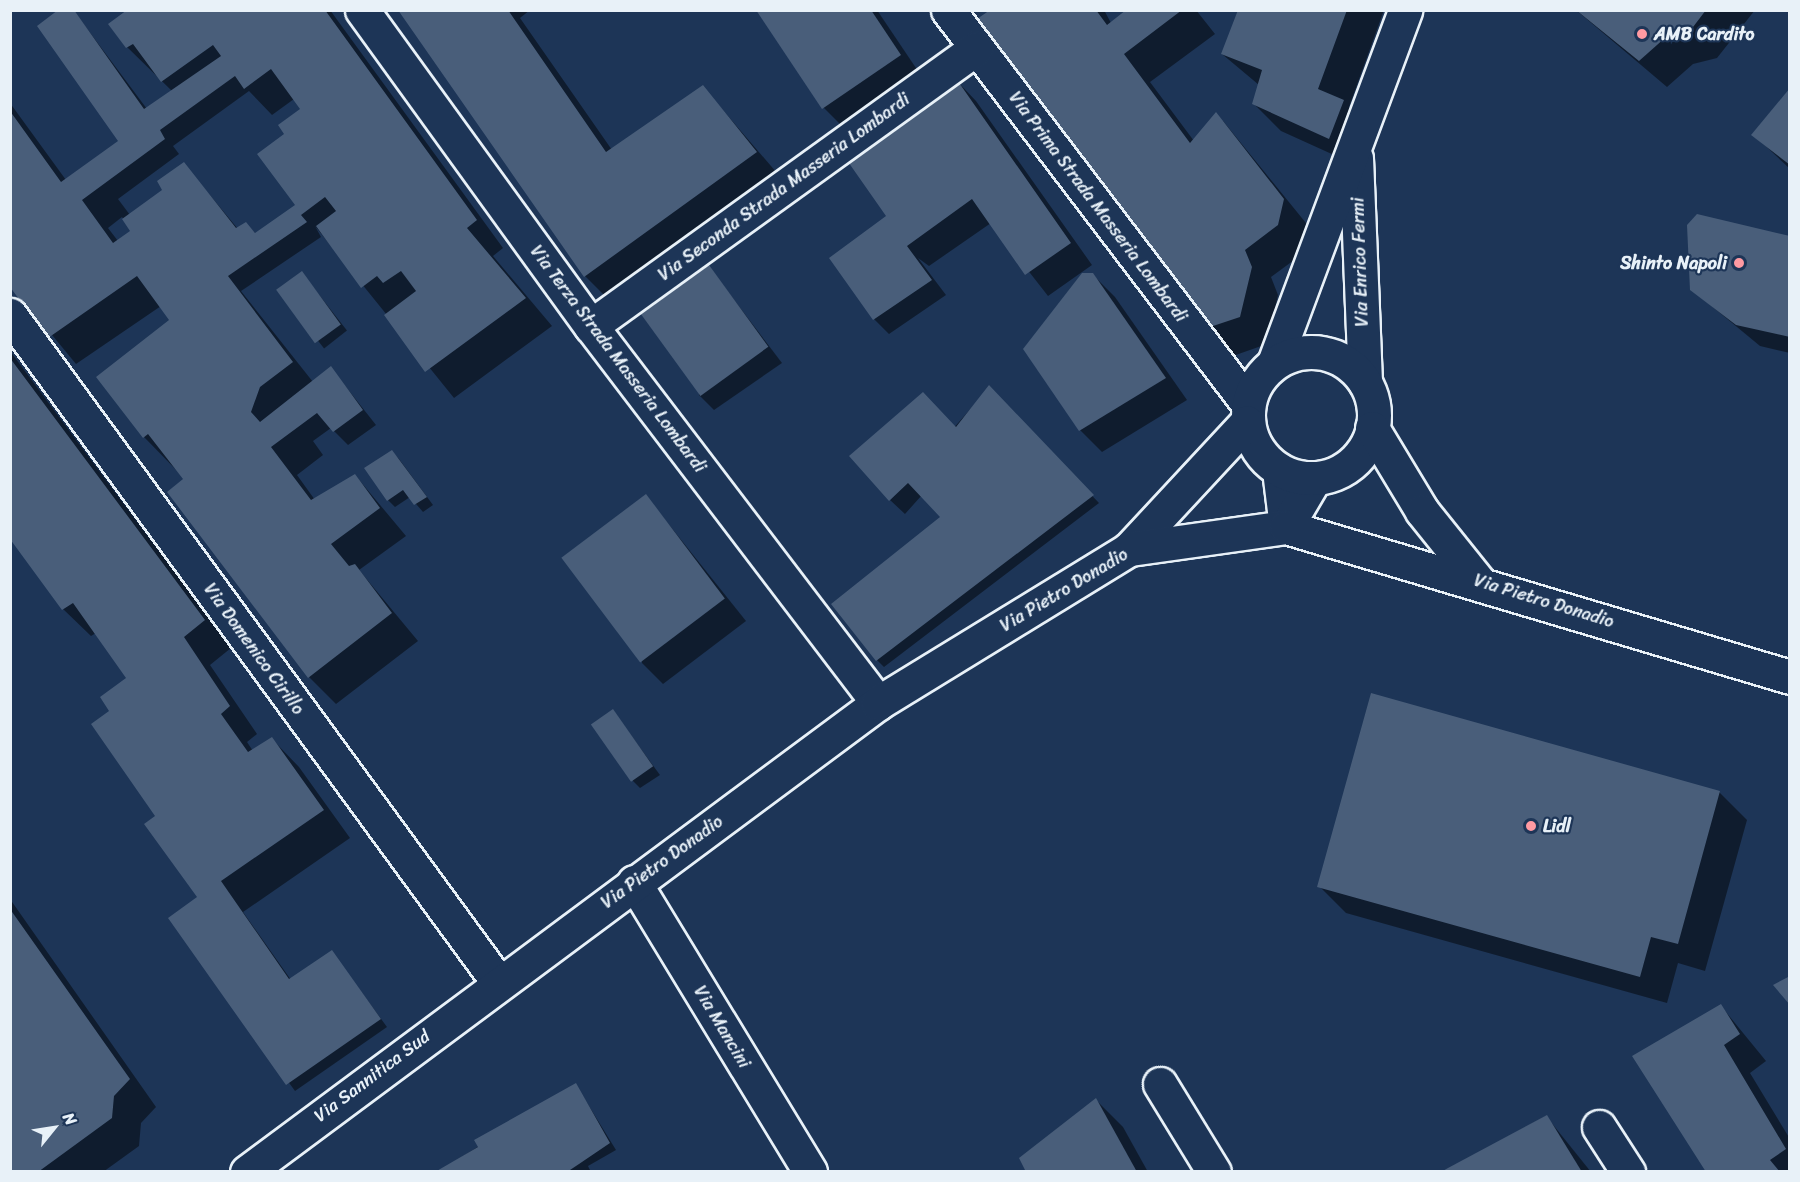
<!DOCTYPE html>
<style>
body{margin:0}
#map{position:relative;width:1800px;height:1182px;overflow:hidden;background:#1d3557;font-family:Sriracha,sans-serif}
div>[style]{position:absolute}
[style*='--x']{left:calc(var(--x)*1px);top:calc(var(--y)*1px);width:calc(var(--w)*1px);rotate:calc(var(--a)*1deg)}
.shadow>*{inset:0;background:#0007;transform-origin:0 0}
.building>*{inset:0;background:#495e7a;transform-origin:0 0}
.roads{filter:drop-shadow(2px 0 #e8f1f8) drop-shadow(-2px 0 #e8f1f8) drop-shadow(0 2px #e8f1f8) drop-shadow(0 -2px #e8f1f8)}
.street>*{height:33px;margin:-16.5px;padding:0 16.5px;transform-origin:16.5px;border-radius:16.5px;background:#1d3557}
.secondary>*{height:33px;margin:-16.5px;padding:0 16.5px;transform-origin:16.5px;border-radius:16.5px;background:#1d3557}
.secondary>.ring{margin:-16.5px;padding:0;box-sizing:content-box;background:none;border:33px solid #1d3557;border-radius:50%}
.dots>*{width:16px;height:16px;translate:-50% -50%;box-sizing:border-box;border:3px solid #1d3557;border-radius:50%}
span{translate:-50% -50%;white-space:nowrap;text-align:center;line-height:1.15;-webkit-text-stroke:4.5px #1d3557;paint-order:stroke}
.poi-label{font-size:18px;color:#e8f1f8;font-weight:700}
.left{translate:0 -50%;text-align:left}
.right{translate:-100% -50%;text-align:right}
.street-label{font-size:18px;color:#e8f1f8}
.frame{position:absolute;inset:0;border:12px solid #e8f1f8;pointer-events:none}
.north{position:absolute;left:24px;top:1098px;width:60px;height:60px;-webkit-text-stroke:4px #1d3557;paint-order:stroke;rotate:60deg;font-size:16px;font-weight:700;line-height:24px;text-align:center;color:#e8f1f8}
.north::after{content:'';display:block;margin:auto;width:21px;height:27px;background:#e8f1f8;clip-path:polygon(50% 0,100% 100%,50% 72%,0 100%)}
</style>
<div id="map">
<div class="shadow">
<div style="clip-path:polygon(evenodd,73px 10px,147px 109px,172px 91px,127px 47px,130px 10px,330px 10px,503px 248px,493px 256px,552px 326px,454px 398px,315px 226px,321px 237px,241px 291px,313px 382px,331px 368px,376px 425px,348px 445px,331px 428px,313px 441px,323px 455px,297px 475px,315px 500px,355px 475px,406px 536px,359px 570px,418px 641px,336px 704px,309px 677px,186px 480px,144px 437px,171px 321px,161px 306px,76px 364px,10px 284px,10px 103px,66px 180px,120px 141px,73px 10px,249px 91px,272px 115px,294px 99px,302px 109px,286px 134px,297px 206px,256px 234px,246px 224px,238px 229px,184px 164px,164px 191px,130px 215px,118px 199px,179px 154px,173px 146px,249px 91px,73px 10px,122px 217px,132px 232px,118px 241px,108px 228px,122px 217px)"></div>
<div style="clip-path:polygon(400px 10px,530px 10px,520px 18px,612px 150px,703px 87px,783px 180px,612px 303px,585px 276px)"></div>
<div style="clip-path:polygon(757px 10px,877px 10px,922px 77px,845px 129px,824px 108px)"></div>
<div style="clip-path:polygon(992px 10px,1104px 10px,1111px 23px,1129px 10px,1196px 10px,1215px 34px,1150px 82px,1194px 141px,1223px 121px,1310px 228px,1305px 252px,1271px 277px,1278px 295px,1267px 344px,1230px 357px)"></div>
<div style="clip-path:polygon(1239px 10px,1384px 10px,1349px 107px,1370px 129px,1356px 165px,1281px 131px,1253px 103px,1259px 85px,1222px 54px)"></div>
<div style="clip-path:polygon(1576px 10px,1755px 10px,1717px 58px,1693px 64px,1667px 87px)"></div>
<div style="clip-path:polygon(955px 79px,976px 101px,1092px 265px,1048px 296px,991px 223px,929px 266px,918px 258px,946px 295px,889px 334px,874px 319px,888px 217px)"></div>
<div style="clip-path:polygon(1790px 90px,1790px 169px,1753px 134px)"></div>
<div style="clip-path:polygon(1790px 238px,1790px 353px,1760px 346px,1691px 289px)"></div>
<div style="clip-path:polygon(709px 267px,782px 363px,714px 410px,699px 395px)"></div>
<div style="left:302px;top:273px;width:73px;height:29px;rotate:52deg"></div>
<div style="clip-path:polygon(1093px 275px,1115px 297px,1187px 400px,1102px 452px,1080px 430px,1025px 349px)"></div>
<div style="clip-path:polygon(10px 351px,231px 648px,210px 665px,257px 734px,247px 742px,253px 751px,272px 739px,299px 767px,350px 838px,243px 912px,291px 980px,332px 952px,387px 1027px,295px 1091px,170px 919px,199px 898px,111px 711px,128px 679px,96px 633px,91px 636px,63px 609px,10px 537px)"></div>
<div style="clip-path:polygon(989px 388px,1099px 503px,884px 667px,877px 660px,942px 517px,922px 495px,905px 514px,890px 500px)"></div>
<div style="clip-path:polygon(392px 452px,399px 459px,433px 505px,423px 512px,410px 497px,395px 507px,388px 500px)"></div>
<div style="clip-path:polygon(646px 496px,746px 621px,663px 684px,642px 663px)"></div>
<div style="clip-path:polygon(613px 711px,660px 775px,640px 788px,633px 781px)"></div>
<div style="clip-path:polygon(1719px 792px,1747px 820px,1705px 971px,1678px 963px,1667px 1003px,1346px 913px,1319px 886px)"></div>
<div style="clip-path:polygon(10px 899px,156px 1107px,141px 1123px,139px 1146px,103px 1172px,10px 1172px)"></div>
<div style="clip-path:polygon(1721px 1006px,1766px 1061px,1750px 1073px,1790px 1139px,1790px 1172px,1708px 1172px)"></div>
<div style="clip-path:polygon(576px 1085px,616px 1150px,588px 1166px,591px 1172px,438px 1172px)"></div>
<div style="clip-path:polygon(1096px 1100px,1123px 1127px,1148px 1172px,1028px 1172px)"></div>
<div style="clip-path:polygon(1546px 1116px,1591px 1172px,1444px 1172px)"></div>
</div>
<div class="building">
<div style="clip-path:polygon(evenodd,58px 10px,74px 10px,144px 109px,221px 56px,213px 45px,161px 82px,133px 44px,126px 48px,108px 24px,127px 10px,325px 10px,477px 220px,467px 228px,526px 298px,425px 372px,384px 315px,416px 291px,401px 271px,383px 283px,377px 276px,361px 288px,316px 226px,336px 211px,325px 197px,301px 215px,307px 222px,228px 276px,293px 362px,260px 387px,251px 412px,260px 422px,331px 366px,363px 410px,333px 432px,317px 413px,271px 447px,311px 500px,355px 474px,380px 508px,331px 544px,349px 566px,355px 564px,392px 613px,308px 678px,167px 492px,183px 479px,148px 434px,143px 438px,96px 377px,169px 320px,137px 276px,48px 338px,10px 287px,10px 111px,61px 182px,118px 141px,37px 26px,58px 10px,271px 69px,300px 109px,278px 125px,284px 134px,257px 154px,295px 205px,255px 233px,246px 222px,236px 228px,184px 162px,157px 181px,162px 190px,122px 219px,130px 231px,113px 243px,82px 200px,165px 139px,160px 130px,235px 76px,244px 89px,271px 69px)"></div>
<div style="clip-path:polygon(398px 10px,508px 10px,606px 152px,703px 85px,757px 152px,584px 277px)"></div>
<div style="clip-path:polygon(756px 10px,871px 10px,901px 55px,822px 109px)"></div>
<div style="clip-path:polygon(990px 10px,1096px 10px,1107px 25px,1126px 10px,1182px 10px,1124px 54px,1190px 143px,1216px 112px,1284px 199px,1278px 225px,1245px 250px,1252px 267px,1240px 317px,1201px 330px,977px 19px)"></div>
<div style="clip-path:polygon(1238px 10px,1347px 10px,1318px 89px,1344px 100px,1329px 139px,1252px 104px,1262px 70px,1221px 54px)"></div>
<div style="clip-path:polygon(1576px 10px,1706px 10px,1690px 31px,1666px 37px,1639px 61px)"></div>
<div style="clip-path:polygon(955px 77px,1071px 243px,1025px 275px,972px 199px,907px 246px,932px 280px,873px 320px,829px 258px,886px 216px,844px 156px)"></div>
<div style="clip-path:polygon(1790px 88px,1790px 165px,1751px 135px)"></div>
<div style="clip-path:polygon(1697px 214px,1790px 236px,1790px 337px,1736px 325px,1690px 290px,1687px 225px)"></div>
<div style="left:709px;top:265px;width:101px;height:84px;rotate:54deg"></div>
<div style="left:302px;top:271px;width:66px;height:32px;rotate:54deg"></div>
<div style="clip-path:polygon(1082px 273px,1093px 273px,1166px 378px,1079px 431px,1023px 349px)"></div>
<div style="clip-path:polygon(10px 358px,205px 620px,184px 637px,230px 706px,221px 714px,248px 752px,272px 737px,324px 810px,221px 881px,289px 979px,332px 950px,381px 1019px,286px 1085px,168px 918px,197px 897px,144px 824px,155px 816px,91px 724px,109px 711px,100px 697px,126px 678px,73px 603px,62px 610px,10px 539px)"></div>
<div style="clip-path:polygon(989px 385px,1094px 495px,876px 661px,831px 604px,940px 517px,908px 483px,889px 501px,849px 456px,923px 392px,956px 427px)"></div>
<div style="clip-path:polygon(392px 450px,427px 497px,414px 505px,403px 490px,387px 501px,364px 468px)"></div>
<div style="left:646px;top:494px;width:131px;height:106px;rotate:53deg"></div>
<div style="clip-path:polygon(1371px 693px,1720px 791px,1678px 944px,1651px 937px,1640px 977px,1317px 887px)"></div>
<div style="left:613px;top:709px;width:70px;height:27px;rotate:55deg"></div>
<div style="clip-path:polygon(10px 909px,130px 1079px,114px 1096px,112px 1118px,38px 1172px,10px 1172px)"></div>
<div style="clip-path:polygon(1790px 976px,1790px 1005px,1773px 985px)"></div>
<div style="clip-path:polygon(1721px 1004px,1740px 1034px,1724px 1045px,1786px 1149px,1770px 1160px,1780px 1172px,1706px 1172px,1632px 1056px)"></div>
<div style="clip-path:polygon(576px 1083px,610px 1143px,579px 1164px,567px 1172px,435px 1172px,478px 1147px,474px 1140px)"></div>
<div style="clip-path:polygon(1096px 1098px,1137px 1172px,1026px 1172px,1019px 1158px)"></div>
<div style="clip-path:polygon(1547px 1115px,1582px 1172px,1441px 1172px,1448px 1168px)"></div>
</div>
<div class="roads">
<div class="street">
<div style="--x:362;--y:10;--w:390;--a:54.1"></div>
<div style="--x:591;--y:326;--w:474;--a:52.7"></div>
<div style="--x:948;--y:10;--w:495;--a:52.7"></div>
<div style="--x:1356;--y:158;--w:224;--a:87.7"></div>
<div style="--x:10;--y:315;--w:826;--a:53.81"></div>
<div style="--x:591;--y:326;--w:475;--a:-35.8"></div>
<div style="--x:1274;--y:363;--w:377;--a:-69.6"></div>
<div style="--x:1279;--y:470;--w:57;--a:83"></div>
<div style="--x:1286;--y:527;--w:57;--a:-59.4"></div>
<div style="--x:634;--y:882;--w:339;--a:58.7"></div>
<div style="--x:1160;--y:1084;--w:103;--a:58.5"></div>
<div style="--x:1599;--y:1127;--w:54;--a:57.2"></div>
</div>
<div class="secondary">
<div class="ring" style="left:1248px;top:352px;width:93px;height:93px"></div>
<div style="--x:1372;--y:428;--w:97;--a:58.9"></div>
<div style="--x:1422;--y:511;--w:90;--a:51.3"></div>
<div style="--x:1129;--y:549;--w:173;--a:-47.1"></div>
<div style="--x:247;--y:1172;--w:786;--a:-36.62"></div>
<div style="--x:878;--y:703;--w:294;--a:-31.5"></div>
<div style="--x:1129;--y:549;--w:159;--a:-8"></div>
<div style="--x:1286;--y:527;--w:526;--a:16.57"></div>
</div>
</div>
<div class="dots">
<div style="left:1642px;top:34px;background:#ff9aa2"></div>
<div style="left:1739px;top:263px;background:#ff9aa2"></div>
<div style="left:1531px;top:826px;background:#ff9aa2"></div>
</div>
<div class="poi-label">
<span class="left" style="left:1654px;top:34px">AMB Cardito</span>
<span class="right" style="left:1727px;top:263px">Shinto Napoli</span>
<span class="left" style="left:1543px;top:826px">Lidl</span>
</div>
<div class="street-label">
<span style="left:784px;top:187px;rotate:-36deg">Via Seconda Strada Masseria Lombardi</span>
<span style="left:1098px;top:207px;rotate:53deg">Via Prima Strada Masseria Lombardi</span>
<span style="left:1360px;top:262px;rotate:-92deg">Via Enrico Fermi</span>
<span style="left:618px;top:359px;rotate:53deg">Via Terza Strada Masseria Lombardi</span>
<span style="left:1064px;top:590px;rotate:-31deg">Via Pietro Donadio</span>
<span style="left:1544px;top:601px;rotate:17deg">Via Pietro Donadio</span>
<span style="left:254px;top:649px;rotate:54deg">Via Domenico Cirillo</span>
<span style="left:662px;top:862px;rotate:-36deg">Via Pietro Donadio</span>
<span style="left:722px;top:1027px;rotate:59deg">Via Mancini</span>
<span style="left:372px;top:1076px;rotate:-37deg">Via Sannitica Sud</span>
</div>
<div class="frame"></div>
<div class="north">N</div>
</div>
